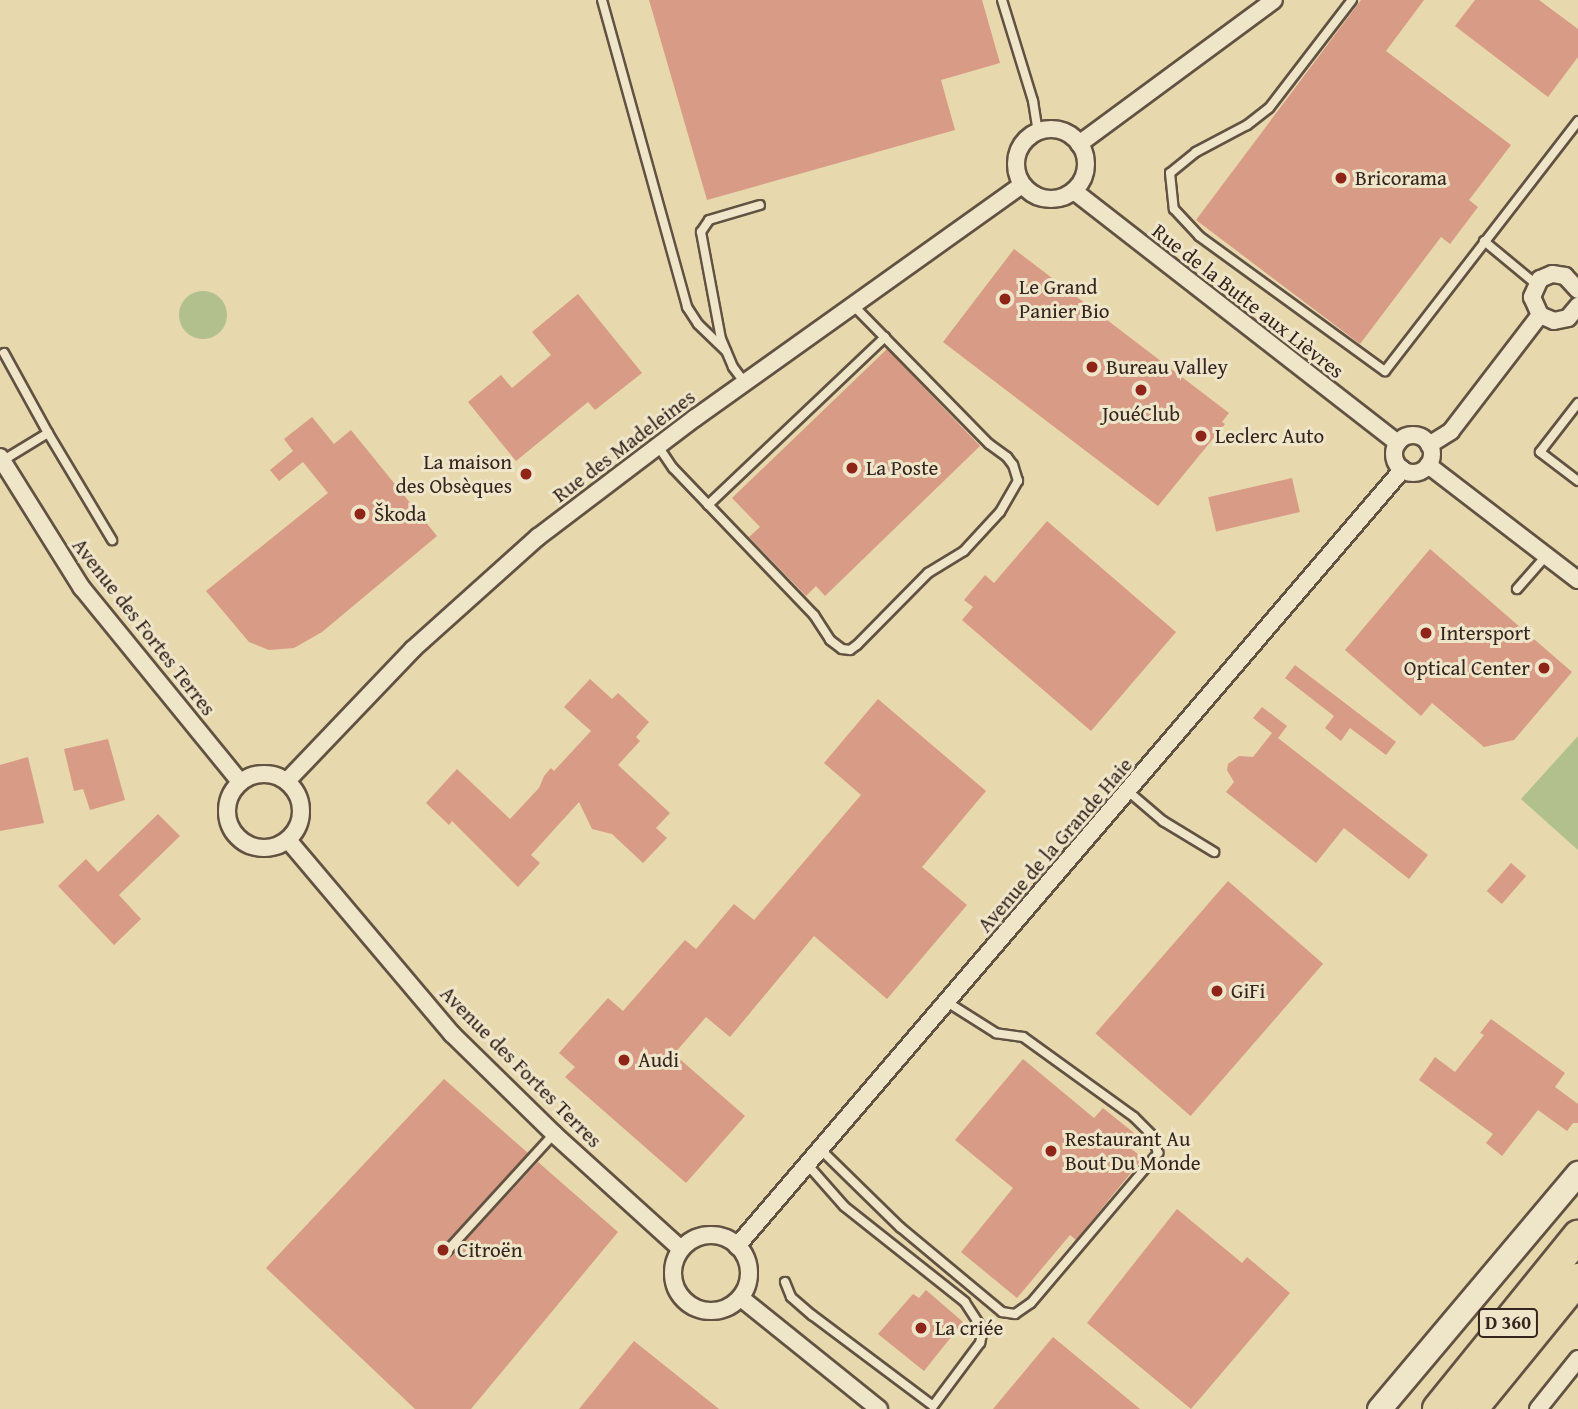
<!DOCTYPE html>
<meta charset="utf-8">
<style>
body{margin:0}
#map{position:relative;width:1578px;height:1409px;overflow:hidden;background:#e7d8ad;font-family:"Gentium Book Plus",serif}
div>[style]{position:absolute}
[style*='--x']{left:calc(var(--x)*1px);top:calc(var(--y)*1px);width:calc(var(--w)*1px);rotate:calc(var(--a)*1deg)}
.green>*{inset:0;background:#b1c08d}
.round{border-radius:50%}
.building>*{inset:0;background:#d89b85;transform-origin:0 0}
.roads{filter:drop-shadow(2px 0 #625242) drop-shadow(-2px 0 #625242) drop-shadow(0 2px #625242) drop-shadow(0 -2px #625242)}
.lane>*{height:8px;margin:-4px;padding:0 4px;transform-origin:4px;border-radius:4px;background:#efe6ca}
.street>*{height:16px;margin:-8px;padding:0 8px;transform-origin:8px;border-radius:8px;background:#efe6ca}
.street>.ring{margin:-8px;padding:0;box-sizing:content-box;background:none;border:16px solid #efe6ca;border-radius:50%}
.secondary>*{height:23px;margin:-11.5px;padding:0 11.5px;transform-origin:11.5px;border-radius:11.5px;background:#efe6ca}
.highway>*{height:30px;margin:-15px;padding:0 15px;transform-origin:15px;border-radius:15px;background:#e7d8ad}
.dots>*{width:19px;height:19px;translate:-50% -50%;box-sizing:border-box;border:4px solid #efe6ca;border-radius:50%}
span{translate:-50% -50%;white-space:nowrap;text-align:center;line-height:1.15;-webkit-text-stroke:6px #efe6ca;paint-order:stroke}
.shield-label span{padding:2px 5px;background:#efe6ca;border:2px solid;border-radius:5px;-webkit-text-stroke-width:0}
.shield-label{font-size:19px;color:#35251e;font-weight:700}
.poi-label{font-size:21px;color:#35251e}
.left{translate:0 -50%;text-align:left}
.right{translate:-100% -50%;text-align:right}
.street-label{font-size:21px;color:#35251e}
</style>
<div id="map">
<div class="green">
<div class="round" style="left:179px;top:291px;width:48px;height:48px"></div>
<div style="clip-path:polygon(1578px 736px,1578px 850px,1521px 799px)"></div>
</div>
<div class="building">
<div style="clip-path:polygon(649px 0,982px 0,1000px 63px,941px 80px,955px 130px,707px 200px)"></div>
<div style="clip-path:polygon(1361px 0,1424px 0,1386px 51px,1511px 145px,1469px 200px,1478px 207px,1450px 244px,1441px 237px,1360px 344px,1196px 220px)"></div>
<div style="clip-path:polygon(1475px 0,1539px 0,1578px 29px,1578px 57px,1548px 97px,1455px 26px)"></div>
<div style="clip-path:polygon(1014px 249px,1229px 413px,1222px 422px,1225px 424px,1158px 506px,943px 342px)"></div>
<div style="clip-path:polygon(578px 294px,642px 373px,595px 410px,588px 402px,516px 461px,468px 402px,501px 375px,512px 388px,551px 355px,532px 332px)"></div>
<div style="clip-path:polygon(887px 349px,980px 446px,825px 596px,816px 586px,806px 596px,749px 537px,760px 527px,732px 498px)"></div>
<div style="clip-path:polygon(312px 417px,334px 444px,351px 430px,437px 536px,322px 632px,294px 648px,269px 650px,249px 642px,206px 591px,328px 493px,303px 462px,279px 481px,270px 470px,293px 451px,284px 439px)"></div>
<div style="left:1292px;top:478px;width:35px;height:86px;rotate:77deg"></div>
<div style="clip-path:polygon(1047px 521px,1176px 632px,1091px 731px,962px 620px,973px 607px,964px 600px,985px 575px,994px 583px)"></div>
<div style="clip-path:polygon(1430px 549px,1572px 672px,1514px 740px,1484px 747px,1432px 703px,1421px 716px,1345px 650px)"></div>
<div style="clip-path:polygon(1295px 665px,1396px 742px,1386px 755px,1350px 728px,1341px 741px,1325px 728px,1334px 716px,1285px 678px)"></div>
<div style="clip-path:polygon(590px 679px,612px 699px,618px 693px,649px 722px,636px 737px,640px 741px,618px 765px,670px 813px,656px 828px,667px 838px,643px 863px,612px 834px,592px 829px,579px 802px,531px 855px,540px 863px,518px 887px,452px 821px,449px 825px,426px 803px,457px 769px,510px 819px,539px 788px,544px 776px,551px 768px,554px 771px,591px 731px,564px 707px)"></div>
<div style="clip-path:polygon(878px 699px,986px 791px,922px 867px,967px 905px,887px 999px,814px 936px,730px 1037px,706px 1017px,674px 1054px,745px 1116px,686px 1183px,565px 1077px,575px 1067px,559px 1053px,608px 998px,623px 1011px,685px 940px,696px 949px,734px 904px,754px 920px,861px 795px,824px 763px)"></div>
<div style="clip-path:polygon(1262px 707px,1287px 726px,1278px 738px,1428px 855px,1409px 879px,1344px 828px,1316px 863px,1226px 792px,1234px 782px,1227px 770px,1228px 764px,1239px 756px,1253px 757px,1272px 733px,1253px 718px)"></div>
<div style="clip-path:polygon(108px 739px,125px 800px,90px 810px,83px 789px,74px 791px,64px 749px)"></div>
<div style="clip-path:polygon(28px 757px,44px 823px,0 831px,0 765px)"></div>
<div style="clip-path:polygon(158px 814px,180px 836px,119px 895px,141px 919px,114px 945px,58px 886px,86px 859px,98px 872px)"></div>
<div style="left:1511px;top:863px;width:20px;height:37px;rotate:41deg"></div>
<div style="left:1228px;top:881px;width:126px;height:202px;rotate:41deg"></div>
<div style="clip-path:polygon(1491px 1019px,1565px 1073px,1555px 1087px,1578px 1104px,1578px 1123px,1573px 1123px,1567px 1131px,1538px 1110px,1502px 1156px,1486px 1143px,1493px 1134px,1419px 1080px,1435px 1057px,1455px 1072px,1484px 1035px,1480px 1033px)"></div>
<div style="clip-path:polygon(1023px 1059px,1094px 1118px,1103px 1108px,1134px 1133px,1125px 1144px,1143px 1158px,1076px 1240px,1070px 1235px,1017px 1298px,961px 1252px,1013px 1188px,955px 1140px)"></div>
<div style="clip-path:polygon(444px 1079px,528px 1153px,442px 1247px,443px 1256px,452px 1255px,538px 1162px,618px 1232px,471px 1409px,415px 1409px,266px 1268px)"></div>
<div style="clip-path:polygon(1177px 1209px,1242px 1263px,1247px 1257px,1290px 1293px,1191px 1409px,1087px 1323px)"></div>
<div style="clip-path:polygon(926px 1290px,963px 1322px,924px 1371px,878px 1334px,913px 1294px,919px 1298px)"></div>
<div style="clip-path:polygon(1053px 1337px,1140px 1409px,993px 1409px)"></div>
<div style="clip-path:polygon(634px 1341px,719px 1409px,579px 1409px)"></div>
</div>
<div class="roads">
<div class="lane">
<div style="--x:602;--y:0;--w:319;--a:74.5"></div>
<div style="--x:687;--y:307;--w:20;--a:57"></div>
<div style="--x:698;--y:324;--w:39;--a:44"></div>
<div style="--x:1002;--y:0;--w:106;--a:72.9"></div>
<div style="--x:1033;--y:101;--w:30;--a:81"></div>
<div style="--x:1352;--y:0;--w:136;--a:127.5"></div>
<div style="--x:1269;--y:108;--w:28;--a:142"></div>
<div style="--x:1247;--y:125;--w:58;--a:152.1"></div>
<div style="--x:1196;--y:152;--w:33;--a:141"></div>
<div style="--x:1170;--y:173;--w:36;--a:84"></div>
<div style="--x:1174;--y:209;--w:37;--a:47"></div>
<div style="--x:1199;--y:236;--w:230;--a:36"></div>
<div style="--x:1385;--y:371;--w:316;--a:-52.3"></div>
<div style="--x:1484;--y:241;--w:67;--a:39.6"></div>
<div style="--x:4;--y:353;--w:91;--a:61.2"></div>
<div style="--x:745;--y:383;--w:20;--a:-127"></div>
<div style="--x:733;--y:367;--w:30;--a:-113"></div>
<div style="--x:721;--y:339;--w:109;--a:-100.6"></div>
<div style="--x:701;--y:232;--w:14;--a:-56"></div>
<div style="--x:709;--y:220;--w:53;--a:-16.4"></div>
<div style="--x:1578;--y:403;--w:62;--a:127.8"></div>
<div style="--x:1540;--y:452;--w:48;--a:37.3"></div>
<div style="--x:658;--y:446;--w:27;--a:56"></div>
<div style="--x:673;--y:468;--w:204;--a:46.2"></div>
<div style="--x:814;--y:615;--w:30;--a:57"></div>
<div style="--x:830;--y:640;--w:15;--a:37"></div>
<div style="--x:842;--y:649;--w:8;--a:7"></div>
<div style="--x:850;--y:650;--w:9;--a:-36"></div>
<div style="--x:857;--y:645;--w:101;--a:-45.4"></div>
<div style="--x:928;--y:573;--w:42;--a:-31.4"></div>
<div style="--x:964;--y:551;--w:53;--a:-47.3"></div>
<div style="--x:1000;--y:512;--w:36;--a:-60"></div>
<div style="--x:1018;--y:481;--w:17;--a:-107"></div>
<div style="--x:1013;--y:465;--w:10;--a:-127"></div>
<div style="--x:1007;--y:457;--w:22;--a:-144"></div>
<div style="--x:989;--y:444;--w:193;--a:-134.4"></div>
<div style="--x:2;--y:461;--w:54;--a:-31.3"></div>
<div style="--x:48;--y:433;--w:125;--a:59.1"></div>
<div style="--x:708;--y:505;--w:244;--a:-43.5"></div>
<div style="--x:1517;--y:589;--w:44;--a:-48.7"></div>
<div style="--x:1129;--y:792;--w:45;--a:40.5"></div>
<div style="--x:1163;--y:821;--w:60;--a:31.3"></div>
<div style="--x:820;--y:1149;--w:112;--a:44.3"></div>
<div style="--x:900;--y:1227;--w:133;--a:39.8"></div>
<div style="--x:1002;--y:1312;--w:13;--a:9"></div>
<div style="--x:1015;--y:1314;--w:19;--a:-35"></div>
<div style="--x:1031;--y:1303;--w:197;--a:-49.7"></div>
<div style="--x:1158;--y:1153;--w:19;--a:-108"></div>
<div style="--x:1152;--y:1135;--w:25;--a:-135"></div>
<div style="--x:1134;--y:1117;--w:137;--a:-144.2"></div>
<div style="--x:1023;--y:1037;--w:27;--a:-172"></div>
<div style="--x:996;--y:1033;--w:58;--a:-147.7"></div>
<div style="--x:447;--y:1251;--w:159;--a:-47.6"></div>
<div style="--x:785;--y:1282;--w:16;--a:68"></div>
<div style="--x:791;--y:1297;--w:28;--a:41"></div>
<div style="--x:812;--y:1315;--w:151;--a:36.9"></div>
<div style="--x:933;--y:1406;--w:79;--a:-53.3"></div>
<div style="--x:980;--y:1343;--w:13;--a:-77"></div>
<div style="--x:983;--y:1330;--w:33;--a:-123"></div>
<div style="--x:965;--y:1302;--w:154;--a:-141.6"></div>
<div style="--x:844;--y:1206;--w:56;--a:-131.4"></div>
</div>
<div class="street">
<div class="ring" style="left:1016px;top:129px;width:54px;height:54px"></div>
<div style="--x:1079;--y:144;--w:242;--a:-36.4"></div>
<div style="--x:1074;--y:191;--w:410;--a:37.9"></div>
<div style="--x:1578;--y:290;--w:19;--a:-133"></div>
<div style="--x:1565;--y:276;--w:13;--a:-171"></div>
<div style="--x:1552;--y:274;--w:13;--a:157"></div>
<div style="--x:1540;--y:279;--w:20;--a:114"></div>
<div style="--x:1532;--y:297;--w:20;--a:66"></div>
<div style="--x:1540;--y:315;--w:15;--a:23"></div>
<div style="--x:1554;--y:321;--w:14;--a:-12"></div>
<div style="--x:1568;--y:318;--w:16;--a:-50"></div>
<div class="ring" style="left:1394px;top:435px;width:22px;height:22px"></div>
<div style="--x:1429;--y:445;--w:26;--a:-32"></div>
<div style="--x:1451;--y:431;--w:146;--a:-52.5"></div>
<div style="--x:0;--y:457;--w:155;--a:58"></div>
<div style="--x:82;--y:588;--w:250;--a:50.8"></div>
<div style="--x:1428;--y:465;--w:189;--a:37.5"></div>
<div class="ring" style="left:227px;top:774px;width:58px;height:58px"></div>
<div style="--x:287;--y:781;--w:182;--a:-46.3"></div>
<div style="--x:413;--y:649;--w:168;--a:-41.9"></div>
<div style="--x:538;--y:537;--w:197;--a:-37.2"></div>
<div style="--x:695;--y:418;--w:402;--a:-35.5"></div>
<div style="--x:288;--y:840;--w:254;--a:49.8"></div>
<div style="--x:452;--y:1034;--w:143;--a:44.4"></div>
<div style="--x:554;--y:1134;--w:171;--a:42.2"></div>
<div class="ring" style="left:673px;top:1235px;width:60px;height:60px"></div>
<div style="--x:737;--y:1246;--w:1023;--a:-49.4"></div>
<div style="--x:741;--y:1298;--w:177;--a:38.8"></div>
<div style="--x:1538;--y:1409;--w:64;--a:-51.3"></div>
</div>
<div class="secondary">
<div style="--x:1379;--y:1409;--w:309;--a:-49.9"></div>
</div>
<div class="highway">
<div style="--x:1438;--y:1409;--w:223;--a:-51"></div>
<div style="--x:1472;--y:1409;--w:168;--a:-50.8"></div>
</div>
</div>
<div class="dots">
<div style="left:1341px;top:178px;background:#8f2418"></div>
<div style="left:1005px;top:299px;background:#8f2418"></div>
<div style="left:1092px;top:367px;background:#8f2418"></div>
<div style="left:1141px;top:390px;background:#8f2418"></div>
<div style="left:1201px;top:436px;background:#8f2418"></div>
<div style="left:852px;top:468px;background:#8f2418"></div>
<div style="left:526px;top:474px;background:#8f2418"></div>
<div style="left:360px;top:514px;background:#8f2418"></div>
<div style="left:1426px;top:633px;background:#8f2418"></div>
<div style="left:1544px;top:668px;background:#8f2418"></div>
<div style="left:1217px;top:991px;background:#8f2418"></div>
<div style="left:624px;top:1060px;background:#8f2418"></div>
<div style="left:1051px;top:1151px;background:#8f2418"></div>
<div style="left:443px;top:1250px;background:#8f2418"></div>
<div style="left:921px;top:1328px;background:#8f2418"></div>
</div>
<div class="shield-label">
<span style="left:1508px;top:1323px">D 360</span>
</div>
<div class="poi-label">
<span class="left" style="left:1355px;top:178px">Bricorama</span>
<span class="left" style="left:1019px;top:299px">Le Grand<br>Panier Bio</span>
<span class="left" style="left:1106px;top:367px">Bureau Valley</span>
<span style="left:1141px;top:414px">JouéClub</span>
<span class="left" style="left:1215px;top:436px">Leclerc Auto</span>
<span class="right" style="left:512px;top:474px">La maison<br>des Obsèques</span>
<span class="left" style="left:866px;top:468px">La Poste</span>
<span class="left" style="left:374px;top:514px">Škoda</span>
<span class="left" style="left:1440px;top:633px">Intersport</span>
<span class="right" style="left:1530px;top:668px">Optical Center</span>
<span class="left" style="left:1231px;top:991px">GiFi</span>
<span class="left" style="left:638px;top:1060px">Audi</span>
<span class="left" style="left:1065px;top:1151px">Restaurant Au<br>Bout Du Monde</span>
<span class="left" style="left:457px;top:1250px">Citroën</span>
<span class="left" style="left:935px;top:1328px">La criée</span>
</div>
<div class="street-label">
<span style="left:1248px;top:301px;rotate:38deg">Rue de la Butte aux Lièvres</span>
<span style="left:624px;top:446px;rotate:-37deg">Rue des Madeleines</span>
<span style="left:144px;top:627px;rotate:52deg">Avenue des Fortes Terres</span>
<span style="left:1055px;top:845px;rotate:-49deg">Avenue de la Grande Haie</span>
<span style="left:521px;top:1067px;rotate:45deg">Avenue des Fortes Terres</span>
</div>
</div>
